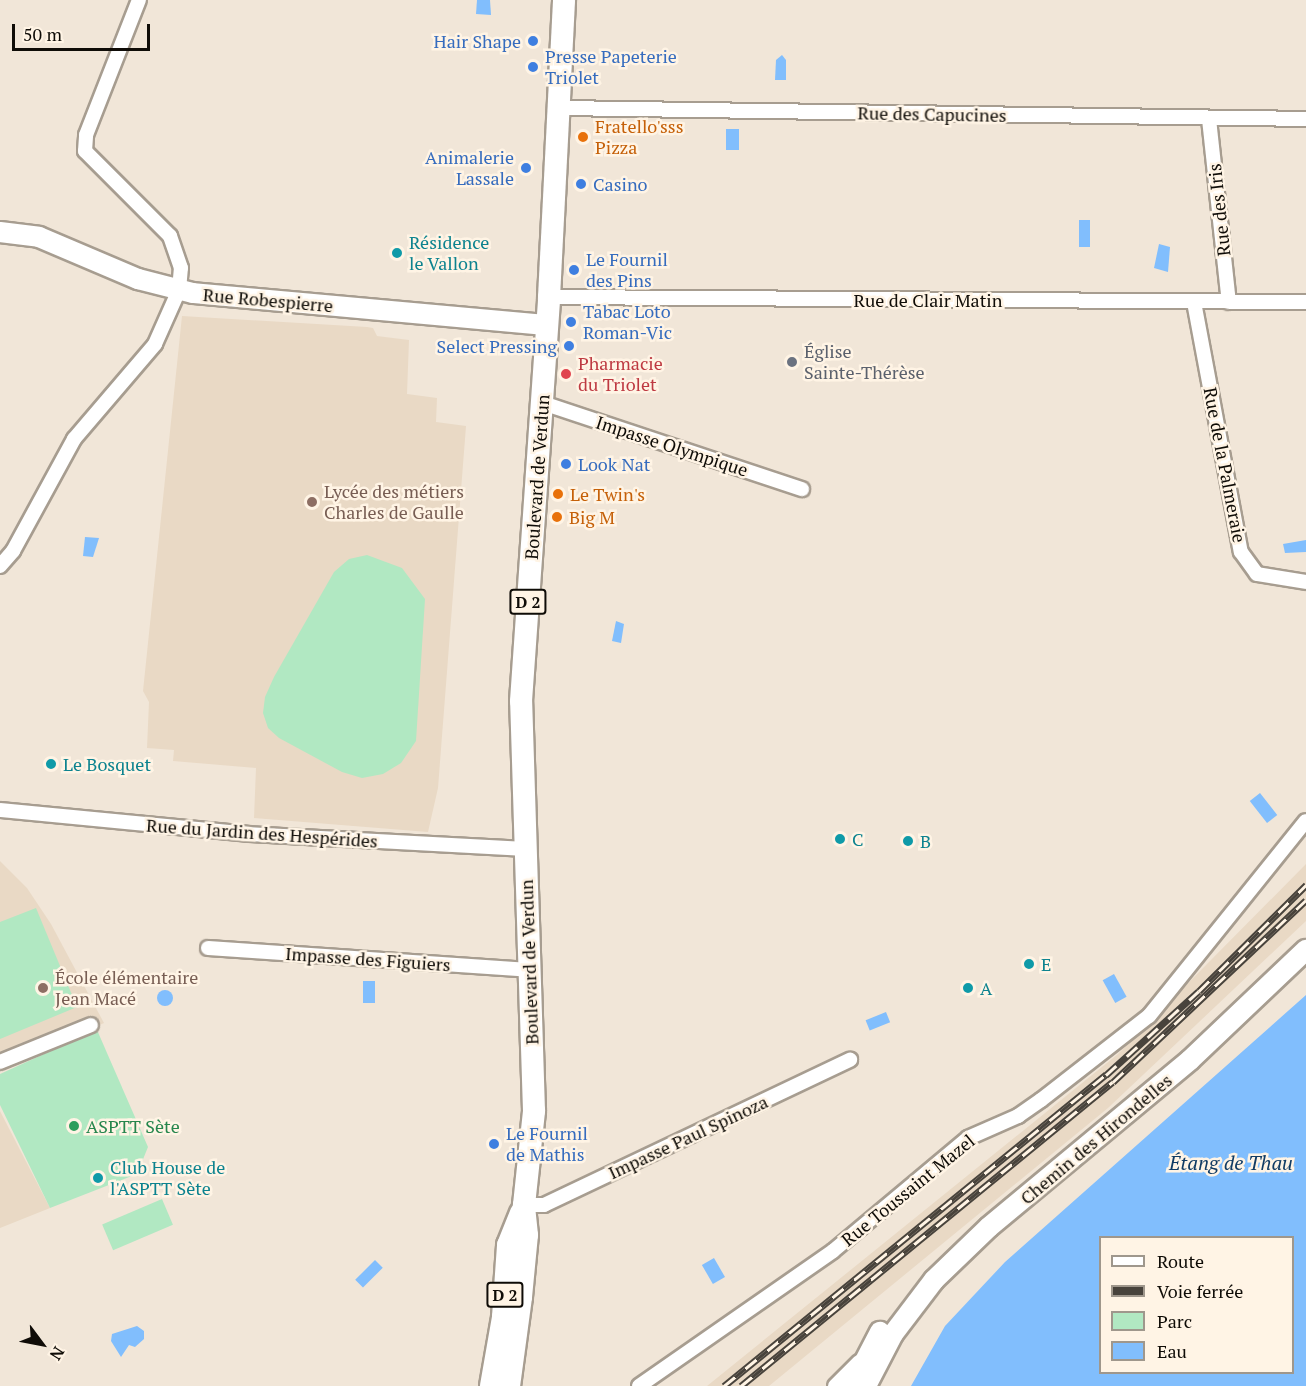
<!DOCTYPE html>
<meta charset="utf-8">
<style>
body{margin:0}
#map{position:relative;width:1306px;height:1386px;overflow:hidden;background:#f1e6d8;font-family:"PT Serif",serif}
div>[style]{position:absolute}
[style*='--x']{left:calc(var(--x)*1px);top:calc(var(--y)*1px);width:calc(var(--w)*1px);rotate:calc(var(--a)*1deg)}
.built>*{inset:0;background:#e9d9c5}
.green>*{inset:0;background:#b1e8c2;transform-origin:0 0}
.water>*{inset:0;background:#81befd;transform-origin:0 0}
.round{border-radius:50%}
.roads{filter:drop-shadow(2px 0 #a79d90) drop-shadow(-2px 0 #a79d90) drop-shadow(0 2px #a79d90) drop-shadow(0 -2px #a79d90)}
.street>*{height:14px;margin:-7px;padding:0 7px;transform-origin:7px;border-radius:7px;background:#fff}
.secondary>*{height:20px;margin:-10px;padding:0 10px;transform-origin:10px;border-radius:10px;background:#fff}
.primary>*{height:22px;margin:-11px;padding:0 11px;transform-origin:11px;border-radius:11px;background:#fff}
.rail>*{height:7px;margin-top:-3.5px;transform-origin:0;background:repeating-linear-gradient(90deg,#fff4e5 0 14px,#48433c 0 28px);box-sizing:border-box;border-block:2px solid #48433c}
.dots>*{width:16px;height:16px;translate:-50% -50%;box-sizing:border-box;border:3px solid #fff4e5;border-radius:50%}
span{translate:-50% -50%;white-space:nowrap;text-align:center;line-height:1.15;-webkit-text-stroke:5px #fff4e5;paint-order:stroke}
.shield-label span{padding:2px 4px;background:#fff4e5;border:2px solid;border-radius:4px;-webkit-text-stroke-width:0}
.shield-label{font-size:16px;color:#0f0c07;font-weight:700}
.shop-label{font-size:18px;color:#366cbe}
.right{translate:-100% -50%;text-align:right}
.left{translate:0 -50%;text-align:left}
.street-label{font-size:18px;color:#0f0c07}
.food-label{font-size:18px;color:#c56008}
.culture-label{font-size:18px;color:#0d838f}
.worship-label{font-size:18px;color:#5b616d}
.health-label{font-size:18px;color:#be3a42}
.education-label{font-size:18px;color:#785e54}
.leisure-label{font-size:18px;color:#27864d}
.water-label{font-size:20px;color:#103b64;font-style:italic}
.legend{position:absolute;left:1099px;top:1236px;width:195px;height:138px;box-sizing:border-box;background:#fff4e5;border:2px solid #9f978c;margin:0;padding:8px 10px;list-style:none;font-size:18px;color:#0f0c07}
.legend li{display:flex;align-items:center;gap:12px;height:30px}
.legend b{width:30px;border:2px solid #9f978c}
.north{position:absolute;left:12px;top:1314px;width:60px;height:60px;-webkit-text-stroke:4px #fff4e5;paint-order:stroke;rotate:122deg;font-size:16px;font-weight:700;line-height:24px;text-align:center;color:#0f0c07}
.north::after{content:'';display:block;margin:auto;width:21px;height:27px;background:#0f0c07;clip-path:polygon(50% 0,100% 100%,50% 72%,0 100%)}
.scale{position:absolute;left:12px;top:24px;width:138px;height:27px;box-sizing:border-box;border:3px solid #0f0c07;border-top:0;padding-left:8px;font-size:18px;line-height:21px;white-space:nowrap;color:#0f0c07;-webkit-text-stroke:4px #fff4e5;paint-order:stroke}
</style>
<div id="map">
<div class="built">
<div style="clip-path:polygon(182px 316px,367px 327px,373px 328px,377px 336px,409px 340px,407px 394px,437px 398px,436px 422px,466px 426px,438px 788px,428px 832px,254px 818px,256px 768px,173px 761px,174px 750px,147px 748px,149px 702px,143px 691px)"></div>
<div style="clip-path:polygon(0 861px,27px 888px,51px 924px,104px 1023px,0 1071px)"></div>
<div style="clip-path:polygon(1306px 864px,1306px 921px,1108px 1108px,769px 1386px,707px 1386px,1118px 1054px)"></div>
<div style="clip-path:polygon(0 1111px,50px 1208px,0 1228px)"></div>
</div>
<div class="green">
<div style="clip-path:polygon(367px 555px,402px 568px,425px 599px,416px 741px,401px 763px,383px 774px,362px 778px,342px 772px,279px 738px,268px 728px,263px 713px,265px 697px,274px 677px,334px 572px,349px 559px)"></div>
<div style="clip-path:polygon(36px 908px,77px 1007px,0 1039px,0 922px)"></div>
<div style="clip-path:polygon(97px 1030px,148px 1147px,137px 1174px,50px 1208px,0 1105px,0 1074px)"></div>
<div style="left:162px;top:1199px;width:28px;height:65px;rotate:67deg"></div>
</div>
<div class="water">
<div style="clip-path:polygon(477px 0,490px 0,491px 15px,476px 14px)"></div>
<div style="clip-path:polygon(782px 55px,786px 60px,786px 80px,775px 80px,776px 60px)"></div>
<div style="left:726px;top:129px;width:13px;height:21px"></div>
<div style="left:1079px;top:220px;width:11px;height:27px"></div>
<div style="clip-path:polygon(1159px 244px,1170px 247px,1168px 272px,1154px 268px)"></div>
<div style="clip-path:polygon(85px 537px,99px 538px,93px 557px,83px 556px)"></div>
<div style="clip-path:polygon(1306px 540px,1306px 552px,1285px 553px,1283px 544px)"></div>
<div style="clip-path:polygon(616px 621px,624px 624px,621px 643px,612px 641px)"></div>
<div style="left:1260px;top:793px;width:28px;height:13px;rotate:52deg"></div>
<div style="left:1114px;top:974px;width:26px;height:13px;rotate:61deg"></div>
<div style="left:363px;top:981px;width:12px;height:22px"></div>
<div class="round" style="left:157px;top:990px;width:16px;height:16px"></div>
<div style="clip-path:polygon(evenodd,1306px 995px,1306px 1386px,911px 1386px,945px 1326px,1005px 1262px,1306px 995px,1100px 1238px,1292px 1238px,1292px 1372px,1100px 1372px,1100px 1238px)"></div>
<div style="left:886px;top:1012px;width:11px;height:22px;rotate:68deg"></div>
<div style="left:714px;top:1258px;width:22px;height:14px;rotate:60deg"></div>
<div style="left:375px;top:1260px;width:11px;height:28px;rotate:45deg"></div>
<div style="clip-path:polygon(137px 1326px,144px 1331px,144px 1339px,135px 1347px,129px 1345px,121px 1357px,111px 1341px,112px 1334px)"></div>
</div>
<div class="roads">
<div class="street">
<div style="--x:559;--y:108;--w:747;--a:0.84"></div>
<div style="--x:1209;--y:119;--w:184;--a:83.8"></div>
<div style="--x:549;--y:297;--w:757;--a:0.38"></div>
<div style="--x:1194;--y:302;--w:254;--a:79.4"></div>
<div style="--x:1241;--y:552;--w:27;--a:54"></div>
<div style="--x:1257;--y:574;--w:50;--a:9.3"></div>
<div style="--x:543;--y:403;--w:273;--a:18.4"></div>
<div style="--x:0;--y:566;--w:20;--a:-49"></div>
<div style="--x:13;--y:551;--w:128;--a:-61.4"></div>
<div style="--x:74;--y:439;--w:125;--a:-49.5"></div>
<div style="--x:155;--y:344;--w:59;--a:-66"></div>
<div style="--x:179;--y:290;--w:22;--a:-85"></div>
<div style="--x:181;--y:268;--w:34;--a:-109"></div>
<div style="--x:170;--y:236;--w:120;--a:-135"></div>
<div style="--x:85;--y:151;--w:16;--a:-86"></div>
<div style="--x:86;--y:135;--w:145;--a:-68.6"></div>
<div style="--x:0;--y:810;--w:249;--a:5.5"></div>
<div style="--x:248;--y:834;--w:276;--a:3.1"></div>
<div style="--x:208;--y:948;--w:322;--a:3.9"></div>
<div style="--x:0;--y:1062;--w:98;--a:-22.1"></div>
<div style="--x:524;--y:1205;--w:20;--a:0"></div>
<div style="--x:544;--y:1205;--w:339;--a:-25.4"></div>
<div style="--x:639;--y:1386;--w:236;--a:-34.8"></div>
<div style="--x:833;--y:1251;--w:176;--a:-39.9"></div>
<div style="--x:968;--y:1138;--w:55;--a:-23.7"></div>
<div style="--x:1018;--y:1116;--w:28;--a:-35"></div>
<div style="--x:1041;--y:1100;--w:137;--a:-37.9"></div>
<div style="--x:1149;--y:1016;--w:250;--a:-51.2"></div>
<div style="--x:835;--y:1386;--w:34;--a:-45"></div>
</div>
<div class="secondary">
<div style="--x:0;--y:232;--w:39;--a:7"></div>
<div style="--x:39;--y:237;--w:108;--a:23"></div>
<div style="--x:138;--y:279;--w:57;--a:14.3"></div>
<div style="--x:193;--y:293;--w:355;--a:5.2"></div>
<div style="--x:852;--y:1386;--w:61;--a:-62.6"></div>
<div style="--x:866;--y:1386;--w:59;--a:-62.6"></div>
<div style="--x:893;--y:1334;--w:68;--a:-52.8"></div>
<div style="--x:934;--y:1280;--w:76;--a:-43.9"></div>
<div style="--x:989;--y:1227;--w:261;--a:-39.7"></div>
<div style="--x:1190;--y:1060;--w:160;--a:-43.5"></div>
</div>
<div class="primary">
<div style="--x:491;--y:1386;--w:70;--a:-80.1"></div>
<div style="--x:503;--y:1317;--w:72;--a:-86"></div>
<div style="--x:508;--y:1245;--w:35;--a:-68"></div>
<div style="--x:509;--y:1386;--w:90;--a:-82.3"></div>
<div style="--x:521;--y:1297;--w:62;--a:-84.5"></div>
<div style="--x:527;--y:1235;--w:30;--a:-96"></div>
<div style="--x:524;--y:1205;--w:95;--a:-83.9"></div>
<div style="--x:534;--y:1111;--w:410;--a:-91.8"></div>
<div style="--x:521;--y:701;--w:405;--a:-86"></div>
<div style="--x:549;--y:297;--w:297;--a:-87.1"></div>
</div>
</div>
<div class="rail">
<div style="--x:724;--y:1386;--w:493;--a:-39.2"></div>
<div style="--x:1106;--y:1075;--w:125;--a:-42.1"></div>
<div style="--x:1199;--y:991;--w:151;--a:-44.7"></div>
<div style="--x:741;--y:1386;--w:480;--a:-39.3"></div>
<div style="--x:1113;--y:1082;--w:265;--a:-43.3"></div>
</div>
<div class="dots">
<div style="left:533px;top:41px;background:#3f7fe0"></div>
<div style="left:533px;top:67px;background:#3f7fe0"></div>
<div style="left:583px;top:137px;background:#e8710a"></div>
<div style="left:526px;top:168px;background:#3f7fe0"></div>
<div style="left:581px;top:184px;background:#3f7fe0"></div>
<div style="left:397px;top:253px;background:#0f9aa8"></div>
<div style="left:574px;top:270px;background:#3f7fe0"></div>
<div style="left:571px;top:322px;background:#3f7fe0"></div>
<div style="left:569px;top:346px;background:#3f7fe0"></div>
<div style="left:792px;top:362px;background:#6b7280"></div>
<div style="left:566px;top:374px;background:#e0444e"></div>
<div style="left:566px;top:464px;background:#3f7fe0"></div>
<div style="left:558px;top:494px;background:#e8710a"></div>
<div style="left:312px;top:502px;background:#8d6e63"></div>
<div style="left:557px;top:517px;background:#e8710a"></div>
<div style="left:51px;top:764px;background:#0f9aa8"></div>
<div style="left:840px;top:839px;background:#0f9aa8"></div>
<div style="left:908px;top:841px;background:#0f9aa8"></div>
<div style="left:1029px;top:964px;background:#0f9aa8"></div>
<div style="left:43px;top:988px;background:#8d6e63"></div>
<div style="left:968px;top:988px;background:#0f9aa8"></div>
<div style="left:74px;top:1126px;background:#2e9e5b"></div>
<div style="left:494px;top:1144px;background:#3f7fe0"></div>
<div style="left:98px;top:1178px;background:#0f9aa8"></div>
</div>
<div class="shield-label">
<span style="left:528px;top:602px">D 2</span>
<span style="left:505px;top:1295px">D 2</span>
</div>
<div class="shop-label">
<span class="right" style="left:521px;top:41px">Hair Shape</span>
<span class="left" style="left:545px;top:67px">Presse Papeterie<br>Triolet</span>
<span class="right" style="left:514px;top:168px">Animalerie<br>Lassale</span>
<span class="left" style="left:593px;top:184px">Casino</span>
<span class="left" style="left:586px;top:270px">Le Fournil<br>des Pins</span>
<span class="left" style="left:583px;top:322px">Tabac Loto<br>Roman-Vic</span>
<span class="right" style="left:557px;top:346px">Select Pressing</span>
<span class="left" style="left:578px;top:464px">Look Nat</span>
<span class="left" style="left:506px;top:1144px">Le Fournil<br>de Mathis</span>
</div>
<div class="street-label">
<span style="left:932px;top:114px;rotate:1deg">Rue des Capucines</span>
<span style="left:1219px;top:210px;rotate:-96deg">Rue des Iris</span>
<span style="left:268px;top:300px;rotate:5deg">Rue Robespierre</span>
<span style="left:928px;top:300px">Rue de Clair Matin</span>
<span style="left:672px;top:446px;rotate:18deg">Impasse Olympique</span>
<span style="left:1225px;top:465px;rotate:79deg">Rue de la Palmeraie</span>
<span style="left:537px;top:477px;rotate:-86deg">Boulevard de Verdun</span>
<span style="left:262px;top:833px;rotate:4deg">Rue du Jardin des Hespérides</span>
<span style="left:368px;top:959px;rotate:4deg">Impasse des Figuiers</span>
<span style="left:529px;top:962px;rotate:-92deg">Boulevard de Verdun</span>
<span style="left:688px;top:1137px;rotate:-25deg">Impasse Paul Spinoza</span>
<span style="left:1096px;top:1139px;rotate:-40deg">Chemin des Hirondelles</span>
<span style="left:908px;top:1190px;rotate:-39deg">Rue Toussaint Mazel</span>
</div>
<div class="food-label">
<span class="left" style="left:595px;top:137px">Fratello'sss<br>Pizza</span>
<span class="left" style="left:570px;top:494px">Le Twin's</span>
<span class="left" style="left:569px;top:517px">Big M</span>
</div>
<div class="culture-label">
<span class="left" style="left:409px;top:253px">Résidence<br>le Vallon</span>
<span class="left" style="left:63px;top:764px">Le Bosquet</span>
<span class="left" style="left:852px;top:839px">C</span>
<span class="left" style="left:920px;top:841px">B</span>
<span class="left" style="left:1041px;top:964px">E</span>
<span class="left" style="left:980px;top:988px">A</span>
<span class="left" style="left:110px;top:1178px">Club House de<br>l'ASPTT Sète</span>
</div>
<div class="worship-label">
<span class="left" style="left:804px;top:362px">Église<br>Sainte-Thérèse</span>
</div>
<div class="health-label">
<span class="left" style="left:578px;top:374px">Pharmacie<br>du Triolet</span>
</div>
<div class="education-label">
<span class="left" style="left:324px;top:502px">Lycée des métiers<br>Charles de Gaulle</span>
<span class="left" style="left:55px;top:988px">École élémentaire<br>Jean Macé</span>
</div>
<div class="leisure-label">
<span class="left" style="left:86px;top:1126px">ASPTT Sète</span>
</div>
<div class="water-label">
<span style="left:1231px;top:1162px">Étang de Thau</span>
</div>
<ul class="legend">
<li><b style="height:8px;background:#fff"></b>Route</li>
<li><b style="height:8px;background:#48433c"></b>Voie ferrée</li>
<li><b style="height:16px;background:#b1e8c2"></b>Parc</li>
<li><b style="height:16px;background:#81befd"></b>Eau</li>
</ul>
<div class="north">N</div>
<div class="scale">50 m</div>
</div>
